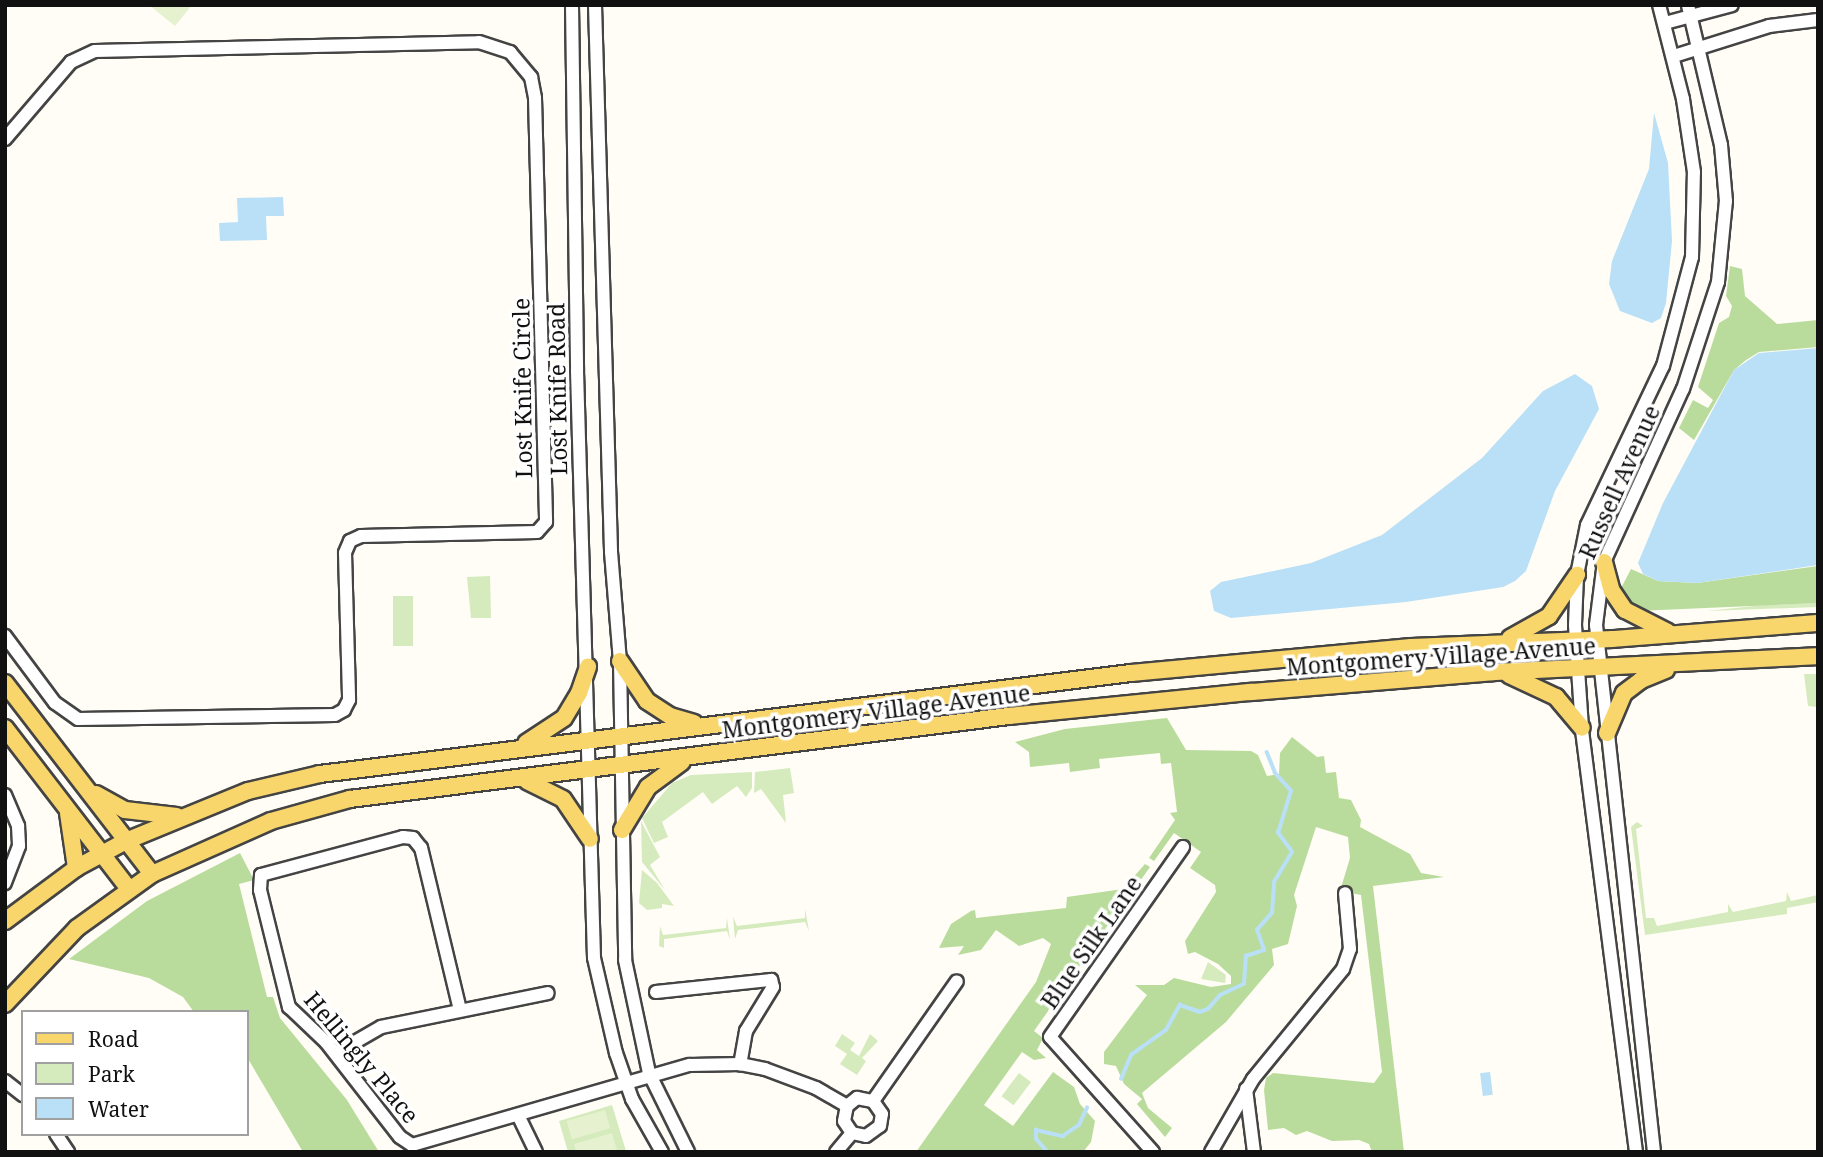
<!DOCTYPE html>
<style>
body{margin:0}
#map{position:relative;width:1823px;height:1157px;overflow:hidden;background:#fffdf5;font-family:"Noto Serif",serif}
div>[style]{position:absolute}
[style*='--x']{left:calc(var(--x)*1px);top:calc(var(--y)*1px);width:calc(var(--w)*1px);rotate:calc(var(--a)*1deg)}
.green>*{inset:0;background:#d5ebbd;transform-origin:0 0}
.forest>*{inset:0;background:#b9dc9c}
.pitch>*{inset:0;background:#e6f2cf;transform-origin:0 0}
.water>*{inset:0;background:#b9e0f7;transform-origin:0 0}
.stream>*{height:3.5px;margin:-1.75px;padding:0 1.75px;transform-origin:1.75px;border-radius:1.75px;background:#b9e0f7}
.roads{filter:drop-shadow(2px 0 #444) drop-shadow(-2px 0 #444) drop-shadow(0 2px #444) drop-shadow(0 -2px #444)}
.minor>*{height:12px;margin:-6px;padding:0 6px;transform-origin:6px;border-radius:6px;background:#fff}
.major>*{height:16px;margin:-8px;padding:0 8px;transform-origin:8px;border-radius:8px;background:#f9d66b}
span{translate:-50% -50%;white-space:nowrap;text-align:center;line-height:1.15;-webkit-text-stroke:7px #fff;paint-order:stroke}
.street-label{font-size:23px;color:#111}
.frame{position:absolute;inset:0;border:7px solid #111;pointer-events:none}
.legend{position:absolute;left:21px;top:1010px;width:228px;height:126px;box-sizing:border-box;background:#fff;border:2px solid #a0a0a0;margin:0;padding:9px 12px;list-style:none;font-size:21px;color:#111}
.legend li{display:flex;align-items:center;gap:14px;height:35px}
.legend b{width:35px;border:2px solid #a0a0a0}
</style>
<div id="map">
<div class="green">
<div style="clip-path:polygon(490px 576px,491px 618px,471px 618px,467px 577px)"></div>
<div style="left:393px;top:596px;width:20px;height:50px"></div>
<div style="clip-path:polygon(1818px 603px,1818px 607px,1707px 611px,1763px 605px)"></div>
<div style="clip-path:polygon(1804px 674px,1818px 674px,1818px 711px,1817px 707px,1808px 706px)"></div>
<div style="clip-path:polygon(790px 768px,794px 793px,783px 795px,786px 823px,761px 789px,754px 793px,755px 772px)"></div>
<div style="clip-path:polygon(752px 772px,752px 788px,746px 797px,737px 786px,712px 804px,703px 792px,662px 822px,668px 837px,654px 843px,642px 818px,672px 783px,691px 775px)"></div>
<div style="clip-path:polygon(641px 821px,660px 857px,650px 865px,665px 890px,642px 862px)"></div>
<div style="clip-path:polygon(1637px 822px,1643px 826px,1636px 829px,1646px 918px,1654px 918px,1657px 926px,1728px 912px,1728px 904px,1733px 912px,1786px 901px,1787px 892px,1791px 901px,1818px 895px,1818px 902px,1787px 908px,1787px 914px,1645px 935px,1631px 827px)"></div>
<div style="clip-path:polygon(642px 870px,657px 883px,674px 906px,662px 904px,662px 908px,647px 910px,639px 903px)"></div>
<div style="clip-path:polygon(805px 909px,809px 931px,805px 922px,738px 930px,735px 939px,733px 917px,737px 926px,805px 918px)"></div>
<div style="clip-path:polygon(727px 918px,730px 940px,727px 931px,664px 939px,664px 948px,659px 946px,660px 926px,663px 935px,726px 928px)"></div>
<div style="clip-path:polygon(1208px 962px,1226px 975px,1225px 983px,1201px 979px)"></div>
<div style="clip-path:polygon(842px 1034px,855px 1043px,850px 1050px,859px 1056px,870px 1034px,878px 1041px,862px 1058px,866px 1061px,857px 1075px,840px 1064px,847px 1054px,835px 1046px)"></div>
<div style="left:1019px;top:1073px;width:15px;height:29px;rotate:37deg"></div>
<div style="clip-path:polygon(612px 1105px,626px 1151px,568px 1152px,559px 1121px)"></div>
</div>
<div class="forest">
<div style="clip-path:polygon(1730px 266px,1742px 269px,1745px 296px,1777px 324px,1818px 320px,1818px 347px,1759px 352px,1746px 360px,1734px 370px,1694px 440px,1679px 428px,1693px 400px,1708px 408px,1713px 400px,1698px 387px,1719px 323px,1729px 317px,1732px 306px,1726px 296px)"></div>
<div style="clip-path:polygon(1818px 566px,1818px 603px,1637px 611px,1619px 592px,1631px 569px,1658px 581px,1697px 583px)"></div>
<div style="clip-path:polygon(1167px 718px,1186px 750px,1251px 751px,1258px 755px,1267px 776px,1279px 774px,1280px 753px,1292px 737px,1317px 757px,1324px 756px,1326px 773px,1336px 772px,1339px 798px,1351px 800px,1361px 820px,1360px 827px,1410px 854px,1421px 873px,1444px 877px,1373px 886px,1404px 1152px,1372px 1152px,1369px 1144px,1359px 1140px,1332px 1141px,1307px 1131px,1296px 1135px,1284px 1128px,1268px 1130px,1264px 1090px,1266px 1078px,1273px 1073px,1374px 1083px,1382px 1072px,1361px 895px,1340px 891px,1350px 858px,1348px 837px,1316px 827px,1294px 895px,1297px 906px,1288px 944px,1272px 949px,1274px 965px,1226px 1022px,1142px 1093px,1148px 1108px,1172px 1128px,1165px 1137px,1137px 1104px,1142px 1099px,1124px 1084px,1116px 1066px,1104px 1064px,1104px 1052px,1147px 995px,1135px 985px,1164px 985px,1174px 978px,1211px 987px,1231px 984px,1231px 976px,1218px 964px,1195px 952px,1188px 954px,1185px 941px,1216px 892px,1215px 885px,1190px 868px,1201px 852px,1174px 833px,1154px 861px,1149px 858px,1175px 820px,1170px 813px,1177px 812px,1171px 763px,1161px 764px,1160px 753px,1099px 759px,1100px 768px,1070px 772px,1069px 763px,1030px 767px,1029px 752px,1015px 742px,1065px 729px)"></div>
<div style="clip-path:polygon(240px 853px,254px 880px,239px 884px,267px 997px,273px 997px,280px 1018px,347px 1100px,379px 1152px,303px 1152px,247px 1057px,247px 1012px,194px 1012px,183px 997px,149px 978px,69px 959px,147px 901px)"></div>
<div style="clip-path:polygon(1145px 864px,1150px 867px,1034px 1031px,1043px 1038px,1037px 1050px,1046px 1058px,1034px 1060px,1022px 1052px,984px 1105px,1013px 1126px,1053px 1072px,1074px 1087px,1080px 1104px,1095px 1121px,1091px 1142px,1083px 1152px,916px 1152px,1036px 982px,1051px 944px,1043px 938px,1019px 946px,996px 930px,981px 950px,958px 955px,964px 946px,939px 948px,951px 924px,971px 911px,975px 910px,976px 918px,1066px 908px,1067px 897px,1123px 889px)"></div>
</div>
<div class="pitch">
<div style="clip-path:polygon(149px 5px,192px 5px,175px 26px)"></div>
<div style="left:605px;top:1110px;width:19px;height:40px;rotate:74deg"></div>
<div style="clip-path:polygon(612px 1133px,617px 1150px,576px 1152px,574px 1144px)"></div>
</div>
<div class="water">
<div style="clip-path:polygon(1654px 113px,1668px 163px,1672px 241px,1666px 303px,1661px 318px,1652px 323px,1620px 311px,1609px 284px,1612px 261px,1649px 169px)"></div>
<div style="clip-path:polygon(283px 197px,284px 216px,266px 216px,267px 240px,220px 241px,219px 223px,238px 222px,237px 198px)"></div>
<div style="clip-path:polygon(1818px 348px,1818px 565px,1697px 583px,1658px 581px,1643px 574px,1638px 563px,1663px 503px,1734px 370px,1759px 353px)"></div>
<div style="clip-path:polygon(1575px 374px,1592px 386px,1599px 409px,1555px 491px,1526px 571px,1515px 581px,1503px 587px,1406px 602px,1231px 618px,1214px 611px,1210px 591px,1221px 582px,1311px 563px,1382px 535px,1482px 458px,1543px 391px)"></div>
<div style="left:1490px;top:1072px;width:23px;height:10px;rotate:83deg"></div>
</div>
<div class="stream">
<div style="--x:1121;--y:1079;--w:26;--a:-67"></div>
<div style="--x:1131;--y:1055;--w:43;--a:-35.5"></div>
<div style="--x:1166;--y:1030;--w:29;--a:-61"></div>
<div style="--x:1180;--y:1005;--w:21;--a:19"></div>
<div style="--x:1200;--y:1012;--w:9;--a:-21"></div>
<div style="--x:1208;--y:1009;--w:18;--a:-49"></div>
<div style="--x:1220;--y:995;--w:26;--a:-25"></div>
<div style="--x:1244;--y:984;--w:28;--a:-86"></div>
<div style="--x:1246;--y:956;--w:19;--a:-18"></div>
<div style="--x:1264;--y:950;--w:21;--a:-109"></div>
<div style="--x:1257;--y:930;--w:23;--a:-49"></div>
<div style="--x:1272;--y:913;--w:31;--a:-86"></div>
<div style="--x:1274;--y:882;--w:35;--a:-59"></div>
<div style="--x:1292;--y:852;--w:24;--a:-126"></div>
<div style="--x:1278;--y:833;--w:44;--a:-72.8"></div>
<div style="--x:1291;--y:791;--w:24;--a:-132"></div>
<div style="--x:1275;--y:773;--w:22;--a:-112"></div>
<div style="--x:1010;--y:1152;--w:11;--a:0"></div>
<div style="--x:1047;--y:1152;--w:17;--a:-130"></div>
<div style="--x:1036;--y:1139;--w:9;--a:-90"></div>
<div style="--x:1036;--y:1130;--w:28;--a:13"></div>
<div style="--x:1063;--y:1136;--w:19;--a:-35"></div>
<div style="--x:1079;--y:1125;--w:19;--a:-65"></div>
</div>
<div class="roads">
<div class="minor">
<div style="--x:572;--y:5;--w:366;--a:89.2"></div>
<div style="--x:577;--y:371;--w:587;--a:88.34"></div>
<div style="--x:594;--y:958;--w:98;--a:77"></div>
<div style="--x:616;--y:1053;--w:49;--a:70.8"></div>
<div style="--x:632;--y:1099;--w:61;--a:60.5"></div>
<div style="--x:595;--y:5;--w:547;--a:88.32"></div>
<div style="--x:611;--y:552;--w:109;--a:85.3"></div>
<div style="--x:620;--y:661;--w:299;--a:89"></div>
<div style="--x:625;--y:960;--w:116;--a:78"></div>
<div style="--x:649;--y:1073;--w:88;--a:63.7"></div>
<div style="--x:1665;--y:23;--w:69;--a:-15"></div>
<div style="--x:1674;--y:56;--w:100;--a:-17.5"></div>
<div style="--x:1769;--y:26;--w:49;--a:-7"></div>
<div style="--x:5;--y:139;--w:101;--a:-49.4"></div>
<div style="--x:71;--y:62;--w:26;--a:-25"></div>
<div style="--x:95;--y:51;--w:384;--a:-1.3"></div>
<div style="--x:479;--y:42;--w:33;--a:18"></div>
<div style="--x:510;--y:52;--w:33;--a:50"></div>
<div style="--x:531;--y:77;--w:21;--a:79"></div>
<div style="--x:535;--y:98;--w:424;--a:88.5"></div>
<div style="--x:546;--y:522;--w:13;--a:132"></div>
<div style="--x:537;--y:532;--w:176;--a:178.7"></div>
<div style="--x:361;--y:536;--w:12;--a:156"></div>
<div style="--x:350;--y:541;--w:13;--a:113"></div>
<div style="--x:345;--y:553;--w:147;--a:88.4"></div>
<div style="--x:349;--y:700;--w:11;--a:117"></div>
<div style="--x:344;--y:710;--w:10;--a:151"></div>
<div style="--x:335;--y:715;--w:257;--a:179.1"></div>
<div style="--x:78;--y:719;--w:28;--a:-145"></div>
<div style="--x:55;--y:703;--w:84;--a:-126.7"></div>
<div style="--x:5;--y:795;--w:34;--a:67"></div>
<div style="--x:18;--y:826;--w:20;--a:87"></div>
<div style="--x:19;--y:846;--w:40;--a:111"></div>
<div style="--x:656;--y:992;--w:116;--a:-6"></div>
<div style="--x:771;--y:980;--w:7;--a:74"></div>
<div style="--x:773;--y:987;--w:52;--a:121.5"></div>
<div style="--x:746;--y:1031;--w:34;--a:100"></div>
<div style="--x:460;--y:1010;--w:167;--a:-103.5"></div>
<div style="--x:421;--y:848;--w:13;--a:-129"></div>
<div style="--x:413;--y:838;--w:10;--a:-174"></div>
<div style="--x:403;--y:837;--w:147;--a:165"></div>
<div style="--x:261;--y:875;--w:15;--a:94"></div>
<div style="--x:260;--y:890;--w:121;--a:76.1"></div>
<div style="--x:289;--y:1007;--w:51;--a:43.4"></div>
<div style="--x:326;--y:1042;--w:120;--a:52.1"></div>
<div style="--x:400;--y:1137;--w:14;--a:34"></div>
<div style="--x:412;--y:1145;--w:289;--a:-16.1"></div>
<div style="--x:690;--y:1065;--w:50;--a:-1.1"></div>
<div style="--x:740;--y:1064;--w:25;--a:11"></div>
<div style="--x:765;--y:1069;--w:54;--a:20.4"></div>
<div style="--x:816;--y:1088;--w:36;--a:30"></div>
<div style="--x:336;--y:1053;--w:52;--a:-30"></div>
<div style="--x:381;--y:1027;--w:170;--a:-11.5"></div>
<div style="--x:5;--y:1081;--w:23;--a:38"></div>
<div style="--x:1246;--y:1089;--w:64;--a:82.8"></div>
<div style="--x:873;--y:1101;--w:146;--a:-55"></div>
<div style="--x:518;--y:1115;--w:41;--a:64.1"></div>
<div style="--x:852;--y:1133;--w:14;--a:-124"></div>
<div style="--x:844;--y:1121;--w:15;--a:-79"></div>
<div style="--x:847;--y:1106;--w:13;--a:-39"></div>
<div style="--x:857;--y:1098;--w:16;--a:11"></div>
<div style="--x:852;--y:1133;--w:14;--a:12"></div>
<div style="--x:866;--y:1136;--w:17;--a:-36"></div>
<div style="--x:880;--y:1126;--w:12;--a:-81"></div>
<div style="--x:882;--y:1114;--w:16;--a:-125"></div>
<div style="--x:56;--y:1134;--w:22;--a:56"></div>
<div style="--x:836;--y:1152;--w:25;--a:-50"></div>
<div style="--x:1153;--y:1152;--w:154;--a:-131.8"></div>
<div style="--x:1050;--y:1037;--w:232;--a:-55"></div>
<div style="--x:1211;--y:1152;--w:84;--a:-60.1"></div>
<div style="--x:1253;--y:1079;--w:142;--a:-50.7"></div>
<div style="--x:1343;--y:969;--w:21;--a:-71"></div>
<div style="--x:1350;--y:949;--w:56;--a:-95.1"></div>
<div style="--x:1636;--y:1152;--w:427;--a:-97.3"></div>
<div style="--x:1582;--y:728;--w:103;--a:-93.9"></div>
<div style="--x:1575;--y:625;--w:50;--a:-87.7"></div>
<div style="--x:1577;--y:575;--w:51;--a:-78.7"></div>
<div style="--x:1587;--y:525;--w:176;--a:-64.5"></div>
<div style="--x:1663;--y:366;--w:113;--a:-75.1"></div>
<div style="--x:1692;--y:257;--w:85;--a:-88.7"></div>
<div style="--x:1694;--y:172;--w:74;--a:-98.6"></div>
<div style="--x:1683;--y:99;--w:97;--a:-104.3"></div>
<div style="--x:1654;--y:1152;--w:530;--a:-96.28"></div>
<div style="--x:1596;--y:625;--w:64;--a:-82.8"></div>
<div style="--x:1604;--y:562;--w:190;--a:-65.5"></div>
<div style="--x:1683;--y:389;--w:113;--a:-71.9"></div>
<div style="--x:1718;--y:282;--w:81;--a:-84.4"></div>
<div style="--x:1726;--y:201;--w:56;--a:-95.1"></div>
<div style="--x:1721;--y:145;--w:144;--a:-103.3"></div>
</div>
<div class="major">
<div style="--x:1604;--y:562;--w:30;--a:75"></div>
<div style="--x:1612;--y:591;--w:23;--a:56"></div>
<div style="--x:1625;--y:610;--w:48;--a:27.1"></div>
<div style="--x:1510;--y:638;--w:45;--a:-29.4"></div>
<div style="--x:1549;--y:616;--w:50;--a:-55.7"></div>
<div style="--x:620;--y:661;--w:48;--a:56"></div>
<div style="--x:647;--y:701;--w:27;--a:33"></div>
<div style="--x:670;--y:716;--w:25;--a:16"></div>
<div style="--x:1509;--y:675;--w:52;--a:25.1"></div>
<div style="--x:1556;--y:697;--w:40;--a:50"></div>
<div style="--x:5;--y:683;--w:241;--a:52.4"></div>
<div style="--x:5;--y:728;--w:202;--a:52.4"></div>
<div style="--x:1607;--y:733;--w:43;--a:-67"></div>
<div style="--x:1624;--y:693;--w:21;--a:-37"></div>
<div style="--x:1641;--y:680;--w:27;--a:-22"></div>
<div style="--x:526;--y:743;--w:45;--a:-33.3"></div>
<div style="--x:564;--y:718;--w:29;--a:-59"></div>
<div style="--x:579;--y:693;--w:28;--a:-71"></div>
<div style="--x:527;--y:781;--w:40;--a:26.6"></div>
<div style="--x:563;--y:799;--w:48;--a:56"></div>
<div style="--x:96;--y:794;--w:33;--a:29"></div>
<div style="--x:125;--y:810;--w:52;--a:6.6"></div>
<div style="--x:68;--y:813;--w:56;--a:81.7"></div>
<div style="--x:622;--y:830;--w:50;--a:-58.8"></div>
<div style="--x:648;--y:787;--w:42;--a:-36.3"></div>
<div style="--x:5;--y:921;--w:89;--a:-36.7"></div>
<div style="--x:76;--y:868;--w:57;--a:-28.4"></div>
<div style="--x:126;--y:841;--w:132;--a:-22.3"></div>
<div style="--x:248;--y:791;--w:74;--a:-13.3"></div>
<div style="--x:320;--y:774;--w:817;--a:-7.1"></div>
<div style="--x:1131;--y:673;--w:281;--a:-5.3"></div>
<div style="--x:1411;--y:647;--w:202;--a:-2.3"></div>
<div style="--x:1613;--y:639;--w:206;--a:-4.5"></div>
<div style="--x:5;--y:1004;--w:105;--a:-46.5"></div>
<div style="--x:77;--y:928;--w:92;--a:-35.8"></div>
<div style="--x:152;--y:874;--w:130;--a:-24"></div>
<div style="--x:271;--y:821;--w:82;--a:-15.6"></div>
<div style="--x:350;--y:799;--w:664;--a:-7.18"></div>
<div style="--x:1009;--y:716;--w:243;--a:-5.7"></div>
<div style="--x:1251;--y:692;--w:243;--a:-4.7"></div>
<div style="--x:1493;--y:672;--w:325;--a:-2.8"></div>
</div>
</div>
<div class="street-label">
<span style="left:522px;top:388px;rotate:-91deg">Lost Knife Circle</span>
<span style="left:557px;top:389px;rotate:-91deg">Lost Knife Road</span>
<span style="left:1619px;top:482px;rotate:-66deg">Russell Avenue</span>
<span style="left:1441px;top:656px;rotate:-4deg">Montgomery Village Avenue</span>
<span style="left:876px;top:711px;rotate:-7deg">Montgomery Village Avenue</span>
<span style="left:1091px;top:942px;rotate:-55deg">Blue Silk Lane</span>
<span style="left:362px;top:1057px;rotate:50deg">Hellingly Place</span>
</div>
<div class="frame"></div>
<ul class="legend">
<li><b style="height:9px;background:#f9d66b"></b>Road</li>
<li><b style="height:19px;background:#d5ebbd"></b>Park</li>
<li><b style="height:19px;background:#b9e0f7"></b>Water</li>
</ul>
</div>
